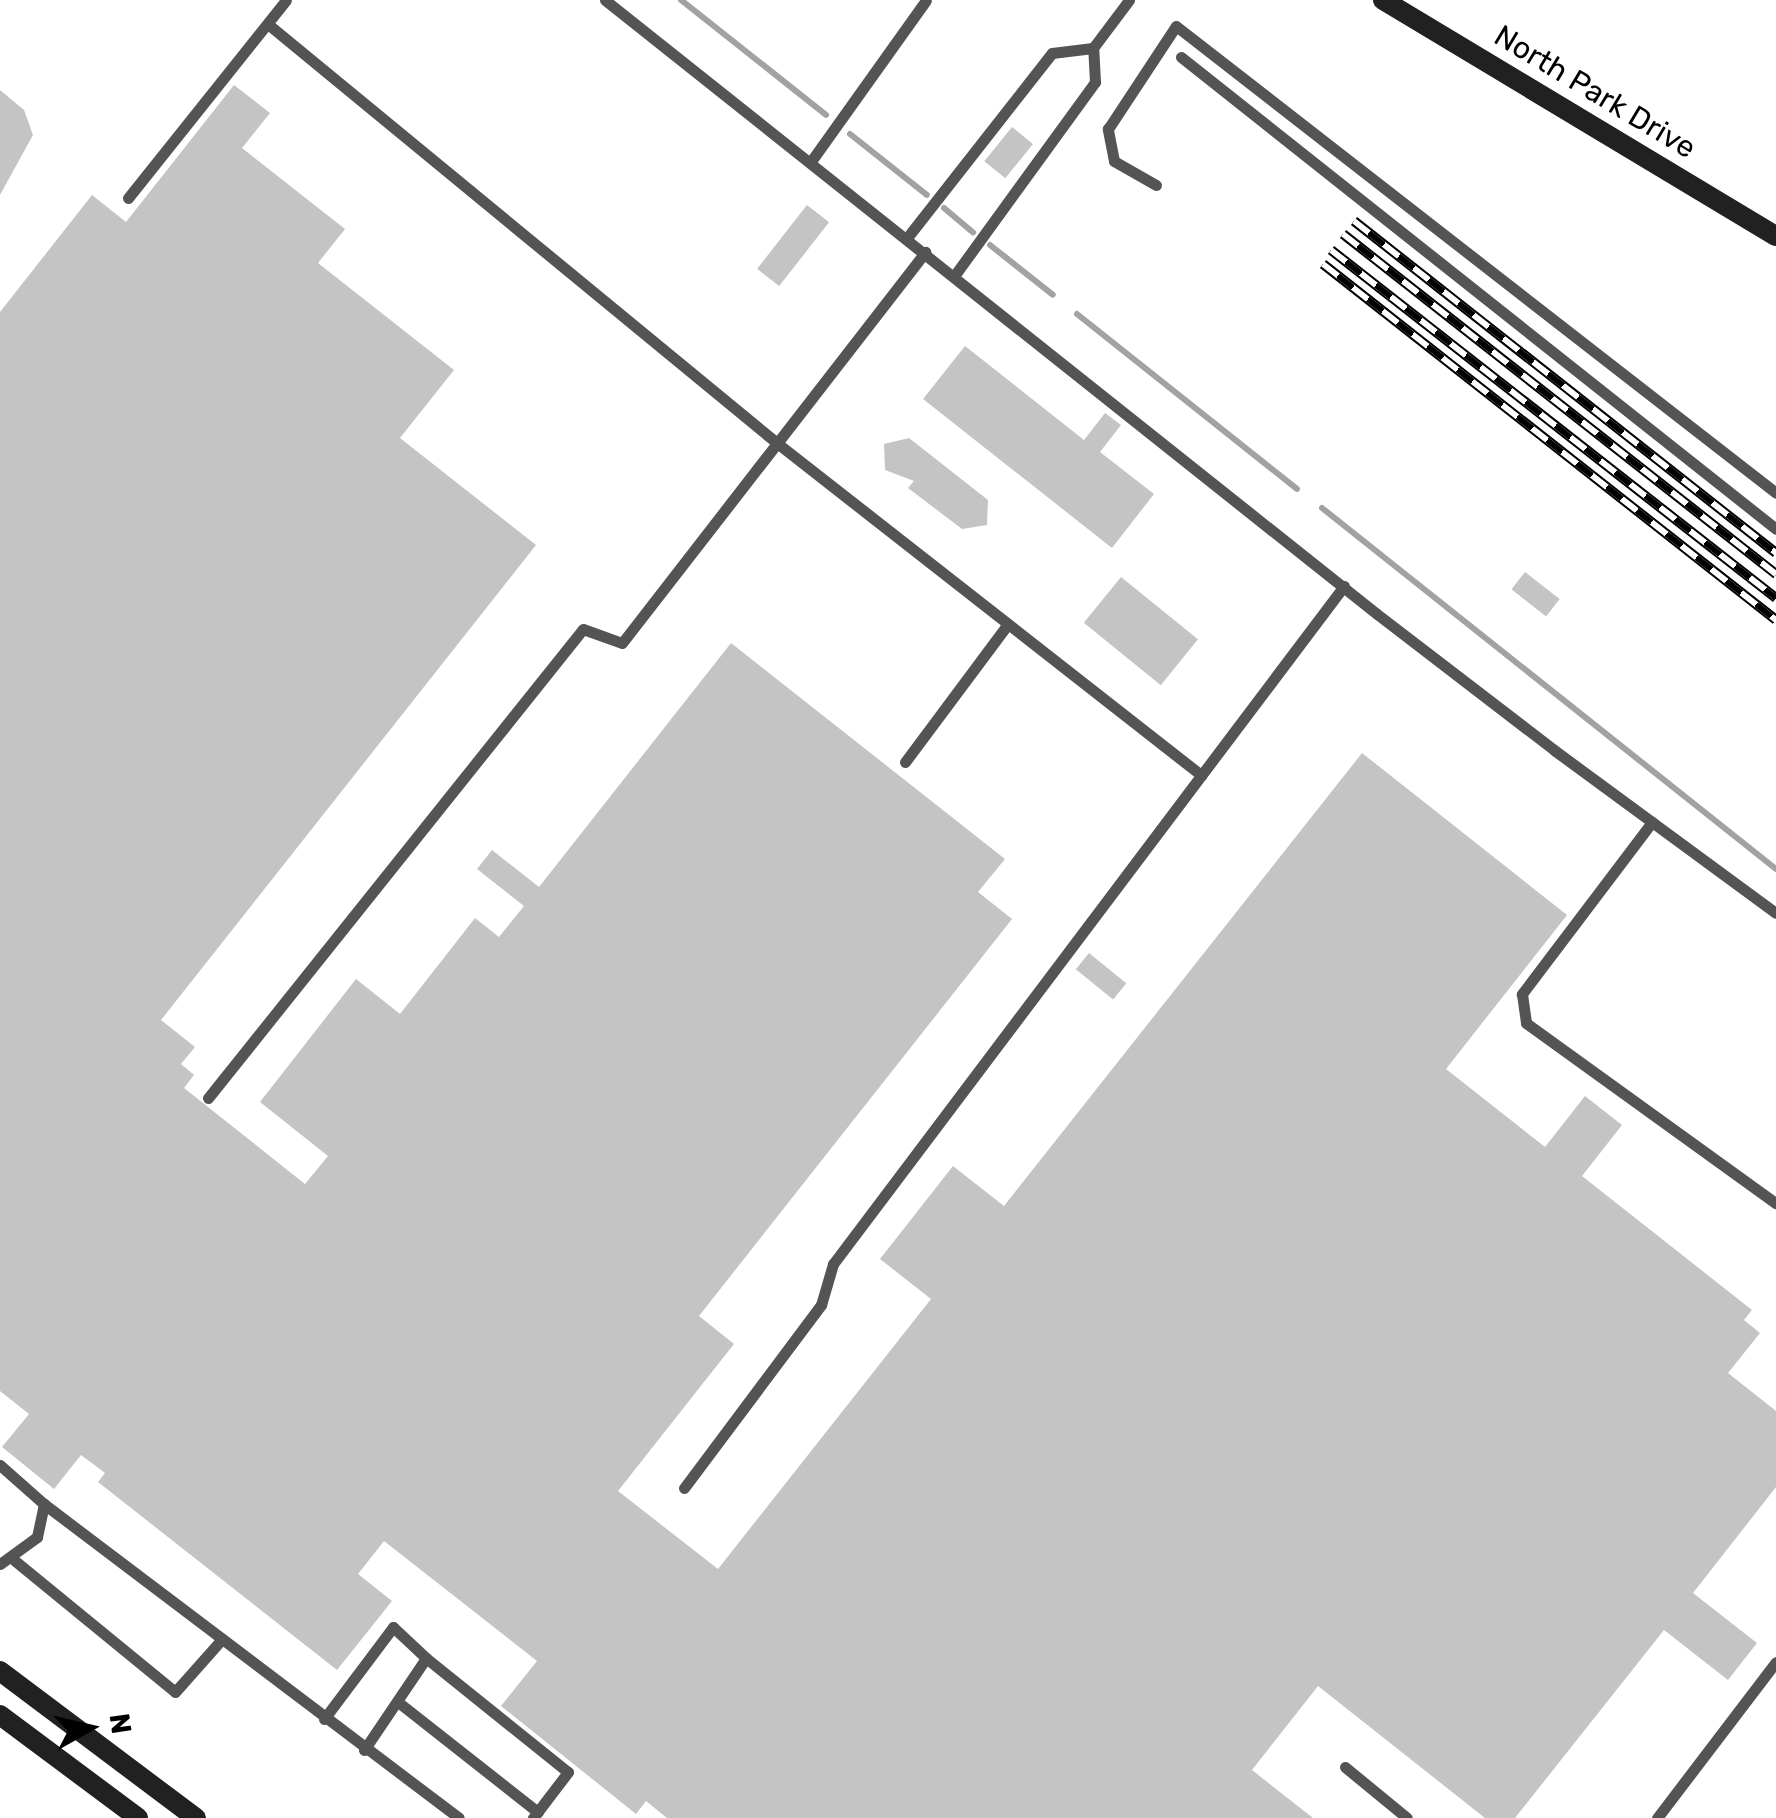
<!DOCTYPE html>
<style>
body{margin:0}
#map{position:relative;width:1776px;height:1818px;overflow:hidden;background:#fff;font-family:Rubik,sans-serif}
div>[style]{position:absolute}
[style*='--x']{left:calc(var(--x)*1px);top:calc(var(--y)*1px);width:calc(var(--w)*1px);rotate:calc(var(--a)*1deg)}
.stream>*{height:6px;margin:-3px;padding:0 3px;transform-origin:3px;border-radius:3px;background:#a2a2a2}
.building>*{inset:0;background:#c4c4c4;transform-origin:0 0}
.lane>*{height:11px;margin:-5.5px;padding:0 5.5px;transform-origin:5.5px;border-radius:5.5px;background:#545454}
.secondary>*{height:20px;margin:-10px;padding:0 10px;transform-origin:10px;border-radius:10px;background:#212121}
.rail>*{height:10px;margin-top:-5px;transform-origin:0;background:repeating-linear-gradient(90deg,#fff 0 19px,#000 0 38px);box-sizing:border-box;border-block:2px solid #000}
.lane-bridge>*{height:11px;margin:-5.5px;padding:0 5.5px;transform-origin:5.5px;border-radius:5.5px;background:#545454}
span{translate:-50% -50%;white-space:nowrap;text-align:center;line-height:1.15;-webkit-text-stroke:9px #fff;paint-order:stroke}
.street-label{font-size:30px;color:#000}
.north{position:absolute;left:40px;top:1678px;width:100px;height:100px;-webkit-text-stroke:8px #fff;paint-order:stroke;rotate:82deg;font-size:28px;font-weight:700;line-height:40px;text-align:center;color:#000}
.north::after{content:'';display:block;margin:auto;width:35px;height:45px;background:#000;clip-path:polygon(50% 0,100% 100%,50% 72%,0 100%)}
</style>
<div id="map">
<div class="stream">
<div style="--x:681;--y:0;--w:185;--a:38.4"></div>
<div style="--x:850;--y:134;--w:98;--a:38.4"></div>
<div style="--x:944;--y:208;--w:38;--a:40"></div>
<div style="--x:990;--y:245;--w:80;--a:38.4"></div>
<div style="--x:1077;--y:314;--w:281;--a:38.5"></div>
<div style="--x:1322;--y:508;--w:580;--a:38.49"></div>
</div>
<div class="building">
<div style="clip-path:polygon(234px 85px,270px 113px,242px 148px,345px 229px,318px 263px,454px 370px,400px 438px,536px 545px,161px 1020px,195px 1047px,181px 1064px,194px 1075px,184px 1088px,305px 1184px,328px 1156px,260px 1102px,356px 979px,400px 1014px,475px 918px,499px 937px,524px 906px,477px 869px,492px 850px,539px 887px,731px 643px,1005px 859px,978px 892px,1012px 919px,699px 1316px,734px 1344px,618px 1491px,718px 1569px,931px 1299px,880px 1259px,953px 1166px,1004px 1206px,1362px 753px,1567px 915px,1446px 1069px,1545px 1147px,1585px 1096px,1622px 1125px,1582px 1176px,1752px 1310px,1744px 1320px,1760px 1333px,1728px 1373px,1776px 1411px,1776px 1487px,1693px 1593px,1757px 1643px,1728px 1680px,1664px 1630px,1515px 1818px,1485px 1818px,1318px 1686px,1252px 1770px,1313px 1818px,667px 1818px,646px 1801px,636px 1814px,501px 1706px,537px 1661px,384px 1541px,358px 1574px,392px 1601px,337px 1670px,98px 1482px,105px 1473px,81px 1455px,54px 1489px,2px 1447px,29px 1414px,0 1391px,0 312px,92px 195px,126px 222px)"></div>
<div style="clip-path:polygon(0 90px,24px 110px,33px 135px,0 195px)"></div>
<div style="left:1012px;top:127px;width:27px;height:44px;rotate:39deg"></div>
<div style="left:807px;top:205px;width:28px;height:81px;rotate:38deg"></div>
<div style="clip-path:polygon(965px 346px,1084px 440px,1105px 413px,1121px 425px,1100px 452px,1154px 494px,1112px 548px,923px 399px)"></div>
<div style="clip-path:polygon(909px 438px,988px 500px,987px 525px,962px 529px,908px 488px,914px 481px,885px 470px,884px 444px)"></div>
<div style="left:1525px;top:572px;width:44px;height:22px;rotate:38deg"></div>
<div style="left:1121px;top:577px;width:99px;height:59px;rotate:39deg"></div>
<div style="left:1089px;top:953px;width:48px;height:21px;rotate:39deg"></div>
</div>
<div class="lane">
<div style="--x:605;--y:0;--w:986;--a:38.5"></div>
<div style="--x:269;--y:25;--w:658;--a:39.45"></div>
<div style="--x:777;--y:443;--w:539;--a:38.06"></div>
<div style="--x:1181;--y:57;--w:759;--a:38.42"></div>
<div style="--x:812;--y:160;--w:196;--a:-54.5"></div>
<div style="--x:1156;--y:185;--w:48;--a:-150.3"></div>
<div style="--x:1114;--y:161;--w:33;--a:-101"></div>
<div style="--x:1108;--y:129;--w:123;--a:-56.6"></div>
<div style="--x:1176;--y:26;--w:760;--a:37.89"></div>
<div style="--x:128;--y:198;--w:253;--a:-51.4"></div>
<div style="--x:910;--y:234;--w:230;--a:-51.9"></div>
<div style="--x:1052;--y:53;--w:41;--a:-7"></div>
<div style="--x:957;--y:272;--w:235;--a:-54"></div>
<div style="--x:1095;--y:82;--w:34;--a:-93"></div>
<div style="--x:1093;--y:48;--w:60;--a:-53.1"></div>
<div style="--x:1554;--y:750;--w:275;--a:36.3"></div>
<div style="--x:905;--y:762;--w:172;--a:-53.3"></div>
<div style="--x:1652;--y:822;--w:216;--a:127.1"></div>
<div style="--x:1522;--y:994;--w:29;--a:82"></div>
<div style="--x:1526;--y:1023;--w:308;--a:35.8"></div>
<div style="--x:208;--y:1098;--w:600;--a:-51.36"></div>
<div style="--x:583;--y:629;--w:41;--a:19.7"></div>
<div style="--x:622;--y:643;--w:495;--a:-52.2"></div>
<div style="--x:0;--y:1465;--w:59;--a:41.6"></div>
<div style="--x:44;--y:1504;--w:34;--a:102"></div>
<div style="--x:37;--y:1537;--w:46;--a:143.9"></div>
<div style="--x:684;--y:1488;--w:229;--a:-53.2"></div>
<div style="--x:821;--y:1305;--w:43;--a:-73.7"></div>
<div style="--x:833;--y:1264;--w:849;--a:-53"></div>
<div style="--x:44;--y:1504;--w:520;--a:37.11"></div>
<div style="--x:14;--y:1560;--w:208;--a:39.3"></div>
<div style="--x:175;--y:1692;--w:71;--a:-48.4"></div>
<div style="--x:398;--y:1702;--w:178;--a:38.2"></div>
<div style="--x:324;--y:1719;--w:115;--a:-53.1"></div>
<div style="--x:393;--y:1627;--w:45;--a:43.2"></div>
<div style="--x:364;--y:1750;--w:111;--a:-56"></div>
<div style="--x:426;--y:1658;--w:182;--a:38.8"></div>
<div style="--x:568;--y:1772;--w:58;--a:127.3"></div>
<div style="--x:1345;--y:1767;--w:80;--a:39.4"></div>
<div style="--x:1657;--y:1818;--w:196;--a:-52.7"></div>
</div>
<div class="secondary">
<div style="--x:1383;--y:0;--w:458;--a:31"></div>
<div style="--x:0;--y:1671;--w:245;--a:36.9"></div>
<div style="--x:0;--y:1715;--w:172;--a:36.7"></div>
</div>
<div class="rail">
<div style="--x:1354;--y:221;--w:537;--a:38.19"></div>
<div style="--x:1343;--y:234;--w:551;--a:38.14"></div>
<div style="--x:1331;--y:250;--w:565;--a:38.03"></div>
<div style="--x:1323;--y:264;--w:576;--a:38.16"></div>
</div>
<div class="lane-bridge">
<div style="--x:1377;--y:614;--w:223;--a:37.5"></div>
</div>
<div class="street-label">
<span style="left:1595px;top:92px;rotate:31deg">North Park Drive</span>
</div>
<div class="north">N</div>
</div>
